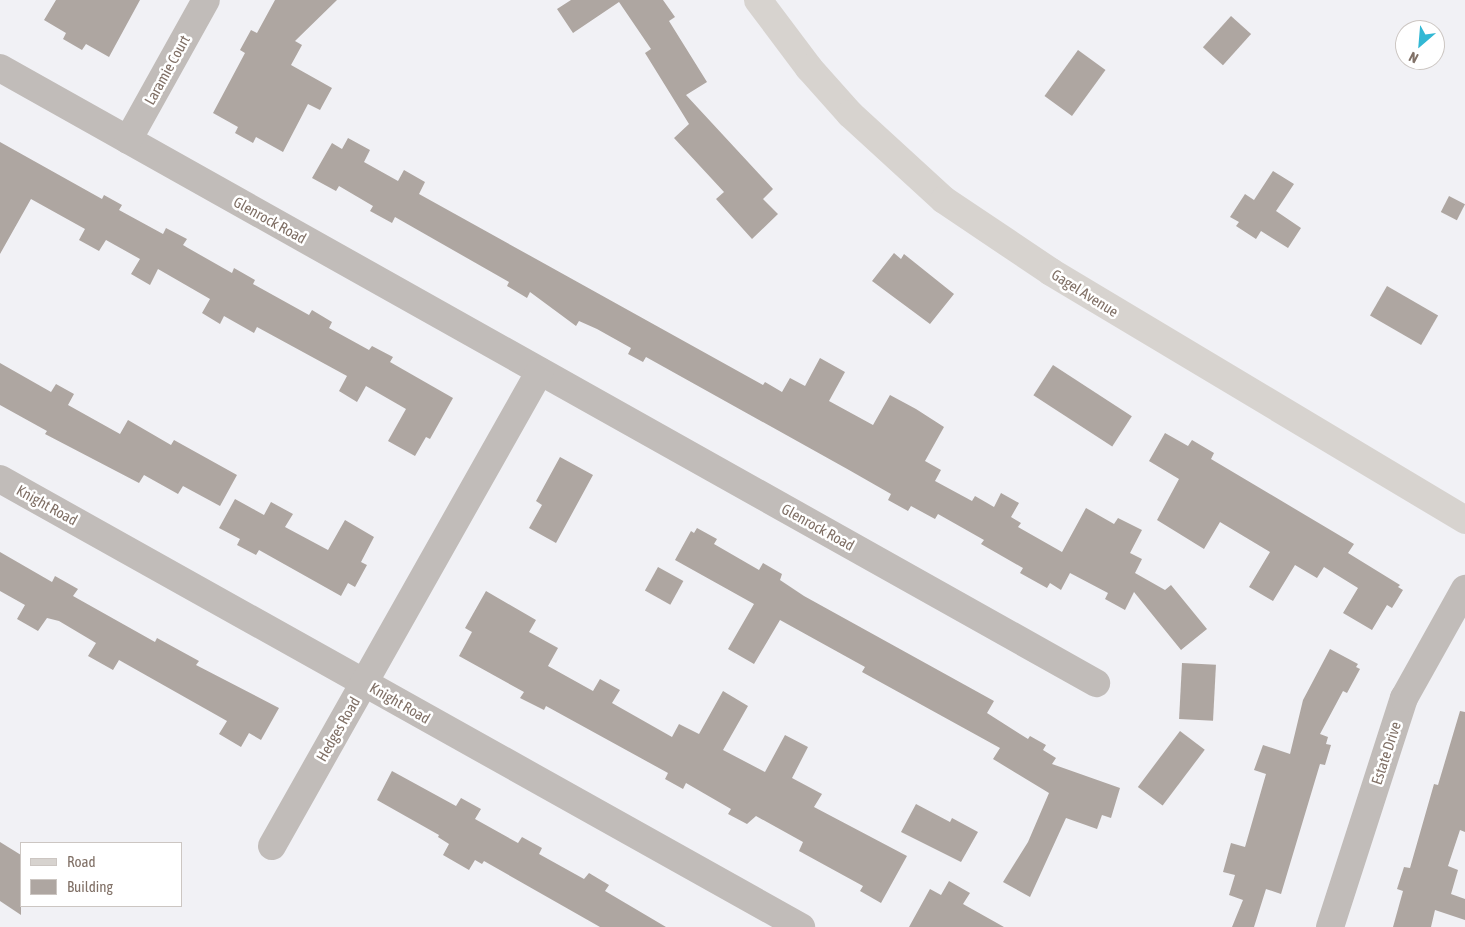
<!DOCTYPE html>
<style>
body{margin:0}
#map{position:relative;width:1465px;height:927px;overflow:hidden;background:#f1f1f5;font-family:"Asap Condensed",sans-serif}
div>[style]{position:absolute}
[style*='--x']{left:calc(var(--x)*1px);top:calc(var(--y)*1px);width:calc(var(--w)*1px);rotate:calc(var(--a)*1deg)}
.building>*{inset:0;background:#aea6a1;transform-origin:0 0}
.street>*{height:28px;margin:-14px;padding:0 14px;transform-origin:14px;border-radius:14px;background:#c1bcb9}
.secondary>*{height:28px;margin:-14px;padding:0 14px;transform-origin:14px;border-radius:14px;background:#d7d3cf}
span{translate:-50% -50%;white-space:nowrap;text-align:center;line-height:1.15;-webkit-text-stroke:5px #fff;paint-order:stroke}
.street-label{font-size:15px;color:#807066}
.legend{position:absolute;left:20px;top:842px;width:162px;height:65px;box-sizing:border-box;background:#fff;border:1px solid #ccc6c2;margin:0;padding:6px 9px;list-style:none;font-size:15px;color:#807066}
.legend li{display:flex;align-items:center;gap:10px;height:25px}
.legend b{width:25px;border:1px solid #ccc6c2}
.north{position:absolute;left:1395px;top:20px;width:50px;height:50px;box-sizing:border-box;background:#fff;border:1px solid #ccc6c2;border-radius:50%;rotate:207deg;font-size:14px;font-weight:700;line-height:20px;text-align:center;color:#807066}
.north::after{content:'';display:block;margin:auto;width:18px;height:22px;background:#32b8d4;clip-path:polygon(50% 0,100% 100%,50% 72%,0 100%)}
</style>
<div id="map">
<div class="building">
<div style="clip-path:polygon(56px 0,140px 0,109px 57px,86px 44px,82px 50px,63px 39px,66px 33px,44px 20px)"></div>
<div style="clip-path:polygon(275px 0,337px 0,295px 41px,302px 45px,291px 65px,332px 88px,320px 110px,308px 104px,283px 152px,256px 137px,253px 143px,235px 133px,238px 127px,213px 113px,245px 53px,240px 50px,251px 30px,257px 33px)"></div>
<div style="clip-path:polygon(571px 0,663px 0,675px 17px,669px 21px,707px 82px,686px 95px,773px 189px,763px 199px,778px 214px,752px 239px,716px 199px,724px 192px,674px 138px,689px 124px,645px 53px,651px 49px,619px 2px,573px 33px,557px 9px)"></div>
<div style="left:1231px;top:16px;width:27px;height:42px;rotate:42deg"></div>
<div style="left:1078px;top:50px;width:34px;height:57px;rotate:36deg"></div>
<div style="clip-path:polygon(348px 138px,370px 150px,364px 162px,398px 181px,404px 170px,425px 182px,419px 194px,763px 385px,765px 382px,782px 392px,790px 378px,805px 386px,820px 358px,845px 372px,829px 401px,873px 425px,890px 395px,916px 409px,944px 427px,925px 461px,941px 470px,935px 481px,972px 501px,975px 496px,994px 507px,1001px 493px,1019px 503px,1011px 517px,1021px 523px,1018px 527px,1062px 552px,1086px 508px,1114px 524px,1118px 518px,1142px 530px,1130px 553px,1142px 559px,1135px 573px,1165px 590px,1171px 585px,1207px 629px,1181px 650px,1134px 592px,1125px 610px,1105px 599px,1108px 593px,1070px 573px,1061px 590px,1050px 583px,1047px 588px,1020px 573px,1023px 568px,981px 544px,984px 540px,938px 514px,935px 519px,911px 506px,908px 511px,888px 500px,891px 494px,849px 470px,646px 357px,643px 362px,628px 354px,631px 348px,597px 329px,579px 321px,576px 326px,530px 292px,527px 298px,507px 286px,509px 282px,395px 217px,392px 223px,370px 211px,373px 206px,339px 186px,336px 191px,312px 178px,332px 143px,342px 149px)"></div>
<div style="clip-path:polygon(0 142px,102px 199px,104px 195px,122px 205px,119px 210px,163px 234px,166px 228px,187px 239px,183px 245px,188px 248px,232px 273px,234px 268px,255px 280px,253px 284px,309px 315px,312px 310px,332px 322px,329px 328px,369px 350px,372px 346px,393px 357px,390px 362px,453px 398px,430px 439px,426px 437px,415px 456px,388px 441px,406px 409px,366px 386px,357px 402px,339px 391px,347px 376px,257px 327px,254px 333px,224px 316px,220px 324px,202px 313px,210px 299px,158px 269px,150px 285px,131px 274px,140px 259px,106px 240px,99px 251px,79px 240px,85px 229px,31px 199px,0 254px)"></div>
<div style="clip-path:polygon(1273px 171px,1294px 184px,1276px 211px,1301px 228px,1288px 248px,1261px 231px,1256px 239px,1236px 226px,1239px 222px,1230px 217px,1245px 194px,1254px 200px)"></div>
<div style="left:1449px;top:196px;width:18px;height:18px;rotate:27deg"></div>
<div style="clip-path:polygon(894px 253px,901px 259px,904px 254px,954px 294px,930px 324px,872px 281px)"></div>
<div style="left:1387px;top:286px;width:59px;height:34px;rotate:30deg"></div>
<div style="clip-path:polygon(0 363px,51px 392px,56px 384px,74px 394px,68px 405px,120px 434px,128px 420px,171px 445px,174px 440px,237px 475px,220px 506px,183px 486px,178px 494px,144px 475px,139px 483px,45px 434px,47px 431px,0 405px)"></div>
<div style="left:1053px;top:365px;width:94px;height:36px;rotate:33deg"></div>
<div style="clip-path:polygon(1165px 433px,1188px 446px,1192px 440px,1214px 453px,1211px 459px,1354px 544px,1348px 553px,1400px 585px,1398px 587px,1403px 590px,1392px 608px,1387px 605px,1372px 630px,1343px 613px,1358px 588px,1324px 567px,1317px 578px,1295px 565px,1273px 601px,1249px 587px,1270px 552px,1220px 522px,1204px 549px,1157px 520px,1179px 479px,1149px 461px)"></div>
<div style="clip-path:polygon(560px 457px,593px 475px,556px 543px,529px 528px,542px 505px,536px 501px)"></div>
<div style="clip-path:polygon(235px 499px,264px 515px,271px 502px,293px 514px,285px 527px,328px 550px,345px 520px,374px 537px,361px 562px,367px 565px,355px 587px,348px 583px,341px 596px,259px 550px,256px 555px,237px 545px,240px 539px,219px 528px)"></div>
<div style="clip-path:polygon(697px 528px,717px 539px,714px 544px,759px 570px,763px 563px,782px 574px,780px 580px,804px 596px,994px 701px,987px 713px,1028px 739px,1030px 736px,1046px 745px,1043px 750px,1056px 758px,1052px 764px,1120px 788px,1111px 818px,1102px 815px,1097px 829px,1066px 818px,1030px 897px,1003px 882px,1028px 842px,1049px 793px,993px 759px,1000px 748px,862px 672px,865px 667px,780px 620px,754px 664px,728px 649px,754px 604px,675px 560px,691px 531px,694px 533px)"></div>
<div style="clip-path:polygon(0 552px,52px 582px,55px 576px,78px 589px,73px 596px,155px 642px,157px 638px,199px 661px,196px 665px,279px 708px,261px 740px,249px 733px,241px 747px,219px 734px,227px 721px,119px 660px,113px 670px,88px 656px,96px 643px,59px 621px,47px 618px,38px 631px,17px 619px,25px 605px,0 591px)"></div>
<div style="left:658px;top:567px;width:29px;height:27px;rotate:29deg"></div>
<div style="clip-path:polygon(486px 591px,536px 620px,529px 632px,558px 648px,548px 666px,593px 691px,600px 679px,620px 690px,612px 703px,672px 737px,679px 724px,699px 734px,723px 691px,748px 706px,723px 750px,765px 772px,785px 735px,808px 747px,792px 778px,822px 794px,814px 807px,907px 856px,881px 903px,860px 891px,863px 886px,799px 851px,803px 842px,756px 816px,747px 824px,728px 814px,731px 809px,686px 783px,683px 789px,665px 779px,668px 773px,546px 706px,544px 710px,520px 698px,524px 692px,459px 656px,472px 632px,465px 628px)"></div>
<div style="clip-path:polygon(1330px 649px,1358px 664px,1356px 667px,1360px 669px,1347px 693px,1343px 691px,1320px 734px,1328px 737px,1326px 744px,1331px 745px,1325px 765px,1320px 764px,1281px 894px,1266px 889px,1254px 927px,1232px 927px,1243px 900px,1229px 895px,1235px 875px,1223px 872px,1231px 843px,1245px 847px,1266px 774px,1254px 770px,1263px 745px,1290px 754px,1303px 700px)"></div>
<div style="left:1182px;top:663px;width:34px;height:56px;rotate:3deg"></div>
<div style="clip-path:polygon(1460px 711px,1465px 712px,1465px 832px,1460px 830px,1448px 866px,1458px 870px,1451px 894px,1465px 899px,1465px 920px,1435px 910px,1431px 927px,1393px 927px,1403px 891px,1397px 889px,1404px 867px,1410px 868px,1434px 784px,1438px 785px)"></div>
<div style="left:1180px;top:731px;width:31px;height:70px;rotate:37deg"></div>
<div style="clip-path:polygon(392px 771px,456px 806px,461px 798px,481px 809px,475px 819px,518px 843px,522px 837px,542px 848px,539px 854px,584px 879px,589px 873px,609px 885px,605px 891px,666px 927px,600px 927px,484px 861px,482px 864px,475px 860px,469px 870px,443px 855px,449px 844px,438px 837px,439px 835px,377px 800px)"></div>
<div style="clip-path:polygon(916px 804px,950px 822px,952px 818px,978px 832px,961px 862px,901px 832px)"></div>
<div style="clip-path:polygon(0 842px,21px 855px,21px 915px,0 901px)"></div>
<div style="clip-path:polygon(949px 881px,970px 893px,963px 904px,1004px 927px,909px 927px,930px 889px,941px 895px)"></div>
</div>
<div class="street">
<div style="--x:0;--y:68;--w:1257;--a:29.3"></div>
<div style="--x:128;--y:140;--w:160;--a:-60.9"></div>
<div style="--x:0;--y:479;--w:918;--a:29.22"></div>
<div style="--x:272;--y:846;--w:545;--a:-60.57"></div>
<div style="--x:1330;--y:927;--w:241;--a:-72.1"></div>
<div style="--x:1404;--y:698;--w:125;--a:-60.8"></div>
</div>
<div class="secondary">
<div style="--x:758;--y:0;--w:85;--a:53.1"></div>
<div style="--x:809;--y:68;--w:62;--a:48.3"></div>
<div style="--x:850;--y:114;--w:127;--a:42.5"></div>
<div style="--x:944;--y:200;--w:129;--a:33.9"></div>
<div style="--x:1051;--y:272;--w:483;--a:30.9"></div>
</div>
<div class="street-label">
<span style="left:167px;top:70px;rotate:-61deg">Laramie Court</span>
<span style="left:270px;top:220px;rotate:29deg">Glenrock Road</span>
<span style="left:1085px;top:293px;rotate:32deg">Gagel Avenue</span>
<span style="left:47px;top:505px;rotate:29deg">Knight Road</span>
<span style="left:818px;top:527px;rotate:29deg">Glenrock Road</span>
<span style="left:400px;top:703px;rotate:30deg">Knight Road</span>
<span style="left:338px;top:729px;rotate:-60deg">Hedges Road</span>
<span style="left:1386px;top:753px;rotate:-72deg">Estate Drive</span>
</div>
<ul class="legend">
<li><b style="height:6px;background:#d7d3cf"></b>Road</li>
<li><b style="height:14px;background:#aea6a1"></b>Building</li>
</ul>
<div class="north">N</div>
</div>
